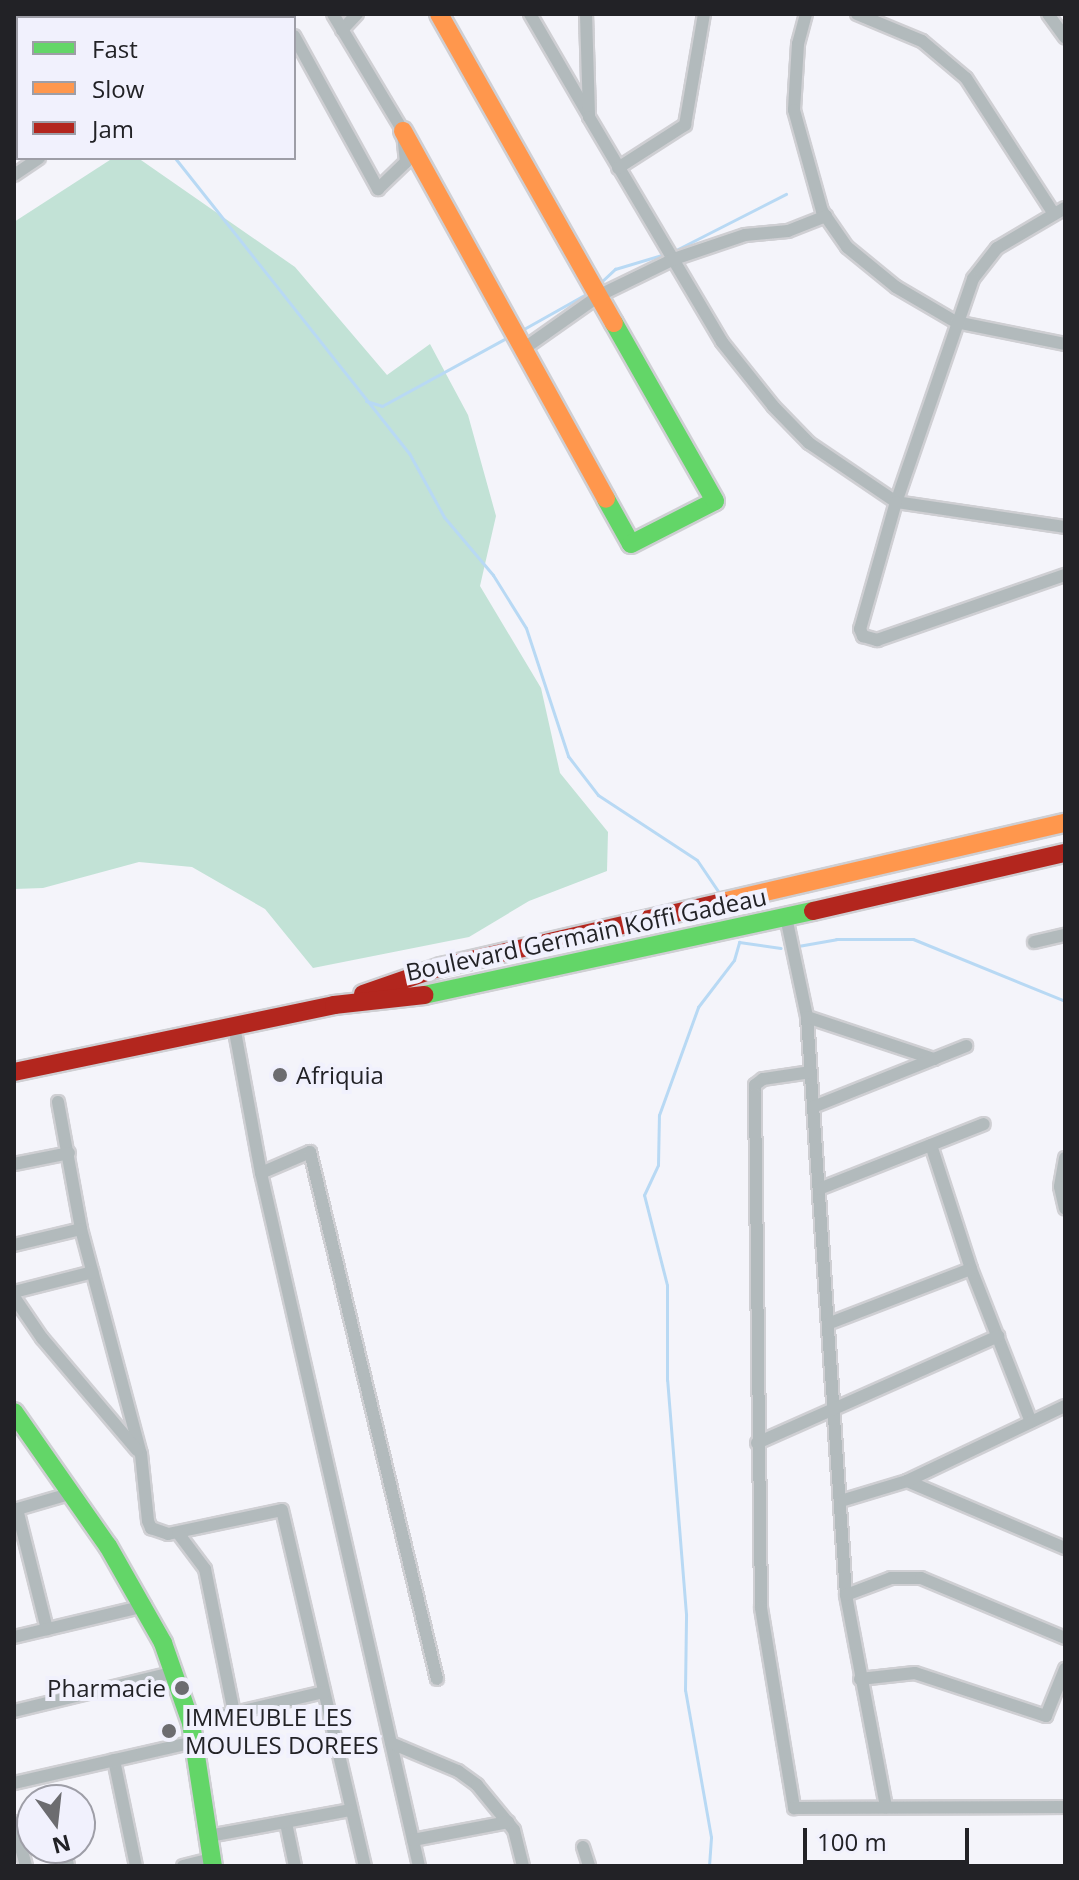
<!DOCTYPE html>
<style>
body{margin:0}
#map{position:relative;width:1079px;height:1880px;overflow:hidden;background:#f4f4fa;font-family:"Open Sans",sans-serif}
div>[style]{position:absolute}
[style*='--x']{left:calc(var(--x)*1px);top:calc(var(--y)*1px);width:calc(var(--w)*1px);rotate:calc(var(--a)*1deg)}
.forest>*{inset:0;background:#c2e2d6}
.stream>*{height:3px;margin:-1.5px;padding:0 1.5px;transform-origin:1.5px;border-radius:1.5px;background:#b8d9f4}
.roads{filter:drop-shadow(2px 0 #cfcfd3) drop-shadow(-2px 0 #cfcfd3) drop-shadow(0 2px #cfcfd3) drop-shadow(0 -2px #cfcfd3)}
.street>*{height:12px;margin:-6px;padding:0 6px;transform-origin:6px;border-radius:6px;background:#b2babc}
.fast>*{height:18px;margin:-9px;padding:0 9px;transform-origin:9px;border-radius:9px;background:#63d668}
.slow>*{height:18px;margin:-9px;padding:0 9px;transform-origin:9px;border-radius:9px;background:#ff974d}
.jam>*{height:18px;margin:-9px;padding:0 9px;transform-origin:9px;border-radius:9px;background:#b3261e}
.dots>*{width:22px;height:22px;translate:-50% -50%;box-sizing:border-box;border:4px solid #f1f1fd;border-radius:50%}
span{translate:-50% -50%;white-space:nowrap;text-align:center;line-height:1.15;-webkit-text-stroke:8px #f1f1fd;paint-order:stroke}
.street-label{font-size:24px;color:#222226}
.poi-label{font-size:24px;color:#222226}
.left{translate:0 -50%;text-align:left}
.right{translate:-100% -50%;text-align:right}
.frame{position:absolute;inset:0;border:16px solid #222226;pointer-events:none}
.legend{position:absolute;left:16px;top:16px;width:280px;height:144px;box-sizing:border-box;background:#f1f1fd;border:2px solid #9e9ea7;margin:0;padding:10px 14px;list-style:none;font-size:24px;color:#222226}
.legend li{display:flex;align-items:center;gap:16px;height:40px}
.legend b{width:40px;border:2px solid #9e9ea7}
.north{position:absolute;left:16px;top:1784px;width:80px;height:80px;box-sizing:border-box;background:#f1f1fd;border:2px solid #9e9ea7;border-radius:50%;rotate:165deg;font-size:22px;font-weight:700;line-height:32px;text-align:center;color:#222226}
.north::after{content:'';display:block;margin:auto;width:28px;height:36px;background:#6c6c70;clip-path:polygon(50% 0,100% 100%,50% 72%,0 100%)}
.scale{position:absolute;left:803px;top:1828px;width:166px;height:36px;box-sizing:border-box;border:4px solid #222226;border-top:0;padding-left:10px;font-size:24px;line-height:28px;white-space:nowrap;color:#222226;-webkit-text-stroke:6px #f1f1fd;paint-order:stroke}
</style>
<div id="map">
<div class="forest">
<div style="clip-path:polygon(113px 158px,138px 158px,295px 267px,387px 375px,430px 344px,468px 415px,496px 516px,480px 586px,541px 688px,560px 773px,608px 832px,607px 871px,529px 901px,469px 937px,313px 968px,265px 909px,192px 867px,139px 862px,43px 888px,14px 889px,14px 222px)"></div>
</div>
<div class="stream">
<div style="--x:62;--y:14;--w:5;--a:53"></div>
<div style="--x:175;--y:158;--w:377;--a:51.6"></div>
<div style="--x:409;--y:453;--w:73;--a:61.3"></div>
<div style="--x:444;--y:517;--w:76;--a:49.8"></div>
<div style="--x:493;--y:575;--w:62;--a:58.1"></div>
<div style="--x:526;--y:628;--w:135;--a:71.8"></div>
<div style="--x:568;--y:756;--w:49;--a:52.4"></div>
<div style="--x:598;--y:795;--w:118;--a:33.3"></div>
<div style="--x:697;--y:860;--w:40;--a:56"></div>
<div style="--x:672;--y:252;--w:128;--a:-27"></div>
<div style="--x:600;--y:283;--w:21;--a:-43"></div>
<div style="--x:615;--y:269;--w:52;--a:-16.7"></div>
<div style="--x:522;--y:330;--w:76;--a:-29.3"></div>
<div style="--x:366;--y:401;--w:17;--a:17"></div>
<div style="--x:382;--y:406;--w:144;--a:-28.7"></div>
<div style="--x:798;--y:946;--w:39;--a:-10"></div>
<div style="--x:836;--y:939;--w:77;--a:0"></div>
<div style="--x:913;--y:939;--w:164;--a:22.2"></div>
<div style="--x:709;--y:1866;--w:29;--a:-86"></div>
<div style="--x:711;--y:1837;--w:149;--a:-100"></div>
<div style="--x:685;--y:1690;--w:76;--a:-89.2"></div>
<div style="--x:686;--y:1614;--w:235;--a:-94.6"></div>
<div style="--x:667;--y:1380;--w:95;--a:-90"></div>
<div style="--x:667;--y:1285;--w:93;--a:-104.3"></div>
<div style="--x:644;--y:1195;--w:33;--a:-65"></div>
<div style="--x:658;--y:1165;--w:50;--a:-88.9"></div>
<div style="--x:659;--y:1115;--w:115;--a:-70.1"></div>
<div style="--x:698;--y:1007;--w:59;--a:-52.5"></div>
<div style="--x:734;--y:960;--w:19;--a:-74"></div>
<div style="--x:739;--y:942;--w:42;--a:8.1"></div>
</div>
<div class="roads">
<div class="street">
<div style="--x:231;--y:14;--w:4;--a:63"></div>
<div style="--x:282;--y:14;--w:5;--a:53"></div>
<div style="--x:530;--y:14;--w:116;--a:59.9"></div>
<div style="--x:586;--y:14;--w:103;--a:88.3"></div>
<div style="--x:589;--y:117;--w:261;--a:59.4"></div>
<div style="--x:722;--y:342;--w:82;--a:51.4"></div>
<div style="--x:773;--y:406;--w:52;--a:45.8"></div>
<div style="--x:809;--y:443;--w:105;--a:34.1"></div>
<div style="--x:896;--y:502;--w:171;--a:8.4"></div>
<div style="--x:806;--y:14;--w:31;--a:105"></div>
<div style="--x:798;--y:44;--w:66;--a:93.5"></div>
<div style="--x:794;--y:110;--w:105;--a:74.5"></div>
<div style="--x:822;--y:211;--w:44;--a:55.2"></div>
<div style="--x:847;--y:247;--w:63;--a:39.2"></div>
<div style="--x:896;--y:287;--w:69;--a:30.3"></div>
<div style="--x:956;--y:322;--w:111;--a:11.4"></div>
<div style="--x:857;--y:14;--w:70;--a:22.6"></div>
<div style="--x:922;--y:41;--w:57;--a:40.1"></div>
<div style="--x:966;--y:78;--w:162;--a:57.1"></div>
<div style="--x:1048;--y:14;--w:29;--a:54"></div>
<div style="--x:342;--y:30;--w:22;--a:-47"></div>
<div style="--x:294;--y:36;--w:175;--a:61.2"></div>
<div style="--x:378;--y:189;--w:39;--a:-44"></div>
<div style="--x:406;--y:162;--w:31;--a:-96"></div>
<div style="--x:403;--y:131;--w:136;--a:-120.9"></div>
<div style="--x:618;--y:168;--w:80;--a:-32.7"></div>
<div style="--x:685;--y:125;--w:113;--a:-80.3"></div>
<div style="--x:14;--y:175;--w:30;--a:-34"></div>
<div style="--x:1065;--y:208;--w:79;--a:149.5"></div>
<div style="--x:997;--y:248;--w:39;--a:128"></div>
<div style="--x:973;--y:279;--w:236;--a:109"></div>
<div style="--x:896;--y:502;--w:132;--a:105.8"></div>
<div style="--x:860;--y:629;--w:8;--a:67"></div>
<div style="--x:863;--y:636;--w:15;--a:16"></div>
<div style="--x:877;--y:640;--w:199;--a:-19.1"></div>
<div style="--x:522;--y:350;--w:95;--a:-35.2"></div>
<div style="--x:600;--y:295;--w:82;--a:-25.9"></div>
<div style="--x:674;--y:259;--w:75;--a:-18.7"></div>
<div style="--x:745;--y:235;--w:43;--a:-5.3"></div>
<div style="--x:788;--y:231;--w:41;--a:-21.5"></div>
<div style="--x:786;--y:917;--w:102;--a:78.1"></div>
<div style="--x:807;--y:1017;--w:579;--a:86.14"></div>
<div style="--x:846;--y:1595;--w:216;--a:79.3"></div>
<div style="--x:1034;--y:942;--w:32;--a:-13"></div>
<div style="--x:807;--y:1017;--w:134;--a:18.3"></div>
<div style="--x:234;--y:1026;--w:149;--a:79.6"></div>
<div style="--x:261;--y:1173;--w:711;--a:77.16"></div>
<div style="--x:811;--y:1072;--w:49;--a:171.7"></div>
<div style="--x:763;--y:1079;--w:10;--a:143"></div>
<div style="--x:755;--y:1085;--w:9;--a:90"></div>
<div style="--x:755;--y:1094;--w:514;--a:89.33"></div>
<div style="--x:761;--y:1608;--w:203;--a:80.6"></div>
<div style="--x:794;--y:1808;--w:271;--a:-0.2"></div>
<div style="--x:58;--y:1102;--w:129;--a:79.7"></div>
<div style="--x:81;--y:1229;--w:233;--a:75.1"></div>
<div style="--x:141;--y:1454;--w:67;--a:84"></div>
<div style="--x:148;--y:1521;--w:8;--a:67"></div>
<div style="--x:151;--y:1528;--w:18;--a:19"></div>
<div style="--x:168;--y:1534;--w:116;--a:-11.9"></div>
<div style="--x:282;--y:1510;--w:366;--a:76.9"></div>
<div style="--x:813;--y:1107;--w:165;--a:-21.7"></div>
<div style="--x:931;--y:1145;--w:130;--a:72.1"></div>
<div style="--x:971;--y:1269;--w:164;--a:68.6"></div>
<div style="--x:1065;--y:1158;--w:29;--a:100"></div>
<div style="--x:1060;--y:1187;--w:22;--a:77"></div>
<div style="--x:14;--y:1164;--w:56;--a:-11.3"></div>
<div style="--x:261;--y:1173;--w:53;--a:-23.2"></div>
<div style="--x:310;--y:1152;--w:542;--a:76.45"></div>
<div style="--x:819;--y:1189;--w:177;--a:-21.5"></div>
<div style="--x:14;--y:1245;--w:69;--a:-13.4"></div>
<div style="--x:14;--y:1292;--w:81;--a:-14.2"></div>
<div style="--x:14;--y:1297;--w:50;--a:55.7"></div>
<div style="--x:42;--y:1338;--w:147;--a:49.7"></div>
<div style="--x:830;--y:1323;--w:151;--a:-21"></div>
<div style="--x:757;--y:1443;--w:264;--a:-23.9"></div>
<div style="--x:907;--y:1481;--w:172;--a:23"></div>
<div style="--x:844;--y:1500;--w:66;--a:-16.8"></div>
<div style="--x:907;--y:1481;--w:175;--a:-25.4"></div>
<div style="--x:17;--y:1509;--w:124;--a:76"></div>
<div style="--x:14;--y:1510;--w:61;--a:-16.1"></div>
<div style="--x:178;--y:1533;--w:45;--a:53.1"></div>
<div style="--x:205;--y:1569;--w:147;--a:78.6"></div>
<div style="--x:846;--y:1595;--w:48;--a:-20.7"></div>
<div style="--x:891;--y:1578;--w:30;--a:0"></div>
<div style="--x:921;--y:1578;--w:156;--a:22.6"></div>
<div style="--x:14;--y:1637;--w:135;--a:-13.3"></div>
<div style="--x:860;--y:1679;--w:55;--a:-6.2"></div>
<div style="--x:915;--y:1673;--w:138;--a:18.2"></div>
<div style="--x:1046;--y:1716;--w:51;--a:-68"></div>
<div style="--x:14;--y:1711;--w:166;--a:-13.6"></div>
<div style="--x:213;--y:1718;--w:114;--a:-13.2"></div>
<div style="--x:391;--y:1743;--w:73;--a:22.7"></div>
<div style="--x:458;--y:1771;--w:24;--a:36"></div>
<div style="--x:477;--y:1785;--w:58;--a:50.6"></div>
<div style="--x:514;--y:1830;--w:37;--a:76"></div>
<div style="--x:114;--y:1760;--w:108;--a:78.3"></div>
<div style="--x:14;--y:1783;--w:186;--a:-12.8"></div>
<div style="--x:14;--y:1822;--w:46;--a:74.7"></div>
<div style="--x:286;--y:1823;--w:44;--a:78.2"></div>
<div style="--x:209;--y:1836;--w:143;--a:-10.4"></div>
<div style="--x:413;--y:1840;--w:97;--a:-10.7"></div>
<div style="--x:583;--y:1847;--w:20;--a:72"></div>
<div style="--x:64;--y:1848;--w:18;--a:77"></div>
<div style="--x:183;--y:1866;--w:30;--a:-14"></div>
</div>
<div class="fast">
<div style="--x:606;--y:499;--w:51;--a:60.9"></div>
<div style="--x:631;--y:544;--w:94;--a:-27.1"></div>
<div style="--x:715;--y:501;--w:205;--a:-119.6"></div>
<div style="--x:424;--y:995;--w:398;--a:-12.2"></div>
<div style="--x:14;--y:1412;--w:164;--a:55"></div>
<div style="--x:108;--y:1546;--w:112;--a:60.4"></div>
<div style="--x:163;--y:1643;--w:85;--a:70.7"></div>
<div style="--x:191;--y:1723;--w:145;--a:81.3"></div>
</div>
<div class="slow">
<div style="--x:439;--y:14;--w:355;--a:60.5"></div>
<div style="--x:403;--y:131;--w:420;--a:61.1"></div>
<div style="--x:722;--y:902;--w:352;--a:-13"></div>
</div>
<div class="jam">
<div style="--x:813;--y:911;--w:259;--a:-13"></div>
<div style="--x:363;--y:994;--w:83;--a:-19.1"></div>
<div style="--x:441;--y:967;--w:288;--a:-13"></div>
<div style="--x:14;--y:1072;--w:327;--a:-11.8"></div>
<div style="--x:334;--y:1005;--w:91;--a:-6.3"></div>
</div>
</div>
<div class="dots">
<div style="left:280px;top:1075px;background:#6c6c70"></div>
<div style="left:182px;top:1688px;background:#6c6c70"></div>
<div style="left:169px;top:1731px;background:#6c6c70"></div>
</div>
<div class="street-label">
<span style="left:586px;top:934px;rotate:-12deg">Boulevard Germain Koffi Gadeau</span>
</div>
<div class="poi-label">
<span class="left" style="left:296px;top:1075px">Afriquia</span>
<span class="right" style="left:166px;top:1688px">Pharmacie</span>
<span class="left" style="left:185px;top:1731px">IMMEUBLE LES<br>MOULES DOREES</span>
</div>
<div class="frame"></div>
<ul class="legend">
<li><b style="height:10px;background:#63d668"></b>Fast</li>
<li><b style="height:10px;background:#ff974d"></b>Slow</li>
<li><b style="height:10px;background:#b3261e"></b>Jam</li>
</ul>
<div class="north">N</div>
<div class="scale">100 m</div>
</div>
